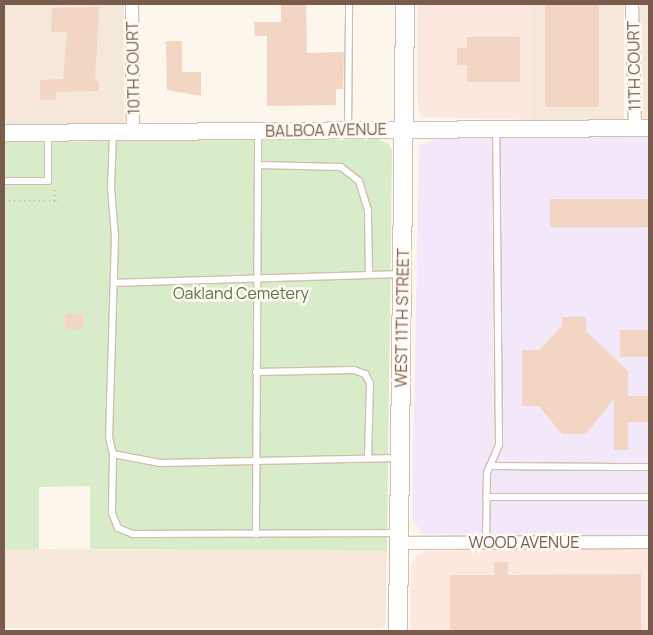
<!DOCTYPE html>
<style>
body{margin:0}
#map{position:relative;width:653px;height:635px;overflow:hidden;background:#fdf6ec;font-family:Manrope,sans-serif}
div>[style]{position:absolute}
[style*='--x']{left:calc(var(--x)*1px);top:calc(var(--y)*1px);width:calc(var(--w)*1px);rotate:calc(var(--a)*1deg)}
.residential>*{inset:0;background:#f5e8da;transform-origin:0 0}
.commercial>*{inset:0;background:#fde8e0}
.education>*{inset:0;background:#f3e8fa}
.green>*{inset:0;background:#d8ecc9}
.building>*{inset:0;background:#f3d5c3;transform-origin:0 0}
.path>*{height:2.5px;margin-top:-1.25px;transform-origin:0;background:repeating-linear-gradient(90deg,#d9b8a5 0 1px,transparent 0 5px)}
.roads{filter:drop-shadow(1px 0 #d1beb0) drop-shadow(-1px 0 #d1beb0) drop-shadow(0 1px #d1beb0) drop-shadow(0 -1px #d1beb0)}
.service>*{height:6px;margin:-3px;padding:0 3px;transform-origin:3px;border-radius:3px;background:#fff}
.minor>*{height:12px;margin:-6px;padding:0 6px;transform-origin:6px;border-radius:6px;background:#fff}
.tertiary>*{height:16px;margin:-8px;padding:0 8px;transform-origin:8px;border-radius:8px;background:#fff}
.secondary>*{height:18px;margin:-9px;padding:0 9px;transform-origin:9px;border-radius:9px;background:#fff}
span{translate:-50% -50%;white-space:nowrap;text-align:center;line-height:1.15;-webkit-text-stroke:5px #fffaf3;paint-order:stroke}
.street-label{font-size:16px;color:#7a5c4d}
.park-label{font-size:16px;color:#537a41}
.frame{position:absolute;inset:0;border:5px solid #7a5c4d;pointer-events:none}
</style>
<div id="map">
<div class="residential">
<div style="left:4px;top:4px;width:120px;height:120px"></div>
<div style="left:531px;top:4px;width:93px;height:116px"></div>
<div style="clip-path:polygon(640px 4px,649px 4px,649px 120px,643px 120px)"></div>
<div style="clip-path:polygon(4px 549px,387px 551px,385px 624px,382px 628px,4px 628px)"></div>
</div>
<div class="commercial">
<div style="clip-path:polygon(418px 4px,531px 4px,531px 120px,421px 117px,418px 108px)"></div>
<div style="clip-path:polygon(649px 549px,649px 631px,410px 631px,411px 567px,416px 556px,427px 551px)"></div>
</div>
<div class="education">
<div style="clip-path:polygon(649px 137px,649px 536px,422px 534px,412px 519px,419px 145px,439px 138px)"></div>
</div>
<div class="green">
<div style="clip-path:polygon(378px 139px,389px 144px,392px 150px,387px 551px,90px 549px,90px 486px,39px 487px,39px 549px,4px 549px,4px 142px)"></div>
</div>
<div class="building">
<div style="clip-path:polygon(281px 4px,306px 4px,307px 53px,344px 52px,343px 89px,336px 89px,336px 105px,267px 106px,267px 36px,255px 36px,254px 22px,281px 22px)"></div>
<div style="left:545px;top:4px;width:54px;height:103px"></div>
<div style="clip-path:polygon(99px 7px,95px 81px,99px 81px,99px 91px,56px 92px,56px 100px,40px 100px,40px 80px,63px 79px,67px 32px,51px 32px,52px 8px)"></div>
<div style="clip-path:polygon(467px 37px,520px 37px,520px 82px,467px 82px,467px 65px,457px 65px,457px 48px,467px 48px)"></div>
<div style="clip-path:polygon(166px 41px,182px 41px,182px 72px,201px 72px,201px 96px,167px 90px)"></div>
<div style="left:550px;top:199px;width:99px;height:28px"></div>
<div style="left:65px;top:314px;width:18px;height:15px"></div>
<div style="clip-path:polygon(562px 317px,586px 317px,586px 331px,628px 371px,628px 396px,649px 396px,649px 422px,628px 422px,628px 450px,614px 450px,614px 399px,586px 434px,562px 434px,539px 406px,522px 406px,522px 350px,539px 350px,562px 326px)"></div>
<div style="left:620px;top:330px;width:29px;height:27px"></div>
<div style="clip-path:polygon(494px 562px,508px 562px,508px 575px,641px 574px,641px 631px,450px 631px,450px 575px,494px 575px)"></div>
</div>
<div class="path">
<div style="--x:4;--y:201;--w:51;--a:0"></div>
<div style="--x:55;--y:201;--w:13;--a:-90"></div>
</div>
<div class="roads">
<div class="service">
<div style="--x:348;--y:129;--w:125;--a:-89.5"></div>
<div style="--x:113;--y:133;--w:55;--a:92.1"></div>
<div style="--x:111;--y:188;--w:49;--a:85.3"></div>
<div style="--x:115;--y:237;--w:200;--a:91.7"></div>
<div style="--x:109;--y:437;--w:17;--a:77"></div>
<div style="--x:113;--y:454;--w:48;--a:10.8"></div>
<div style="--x:160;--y:463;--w:238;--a:-1.2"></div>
<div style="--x:258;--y:165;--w:83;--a:1.4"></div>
<div style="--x:341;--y:167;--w:23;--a:38"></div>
<div style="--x:359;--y:181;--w:31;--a:73"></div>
<div style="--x:368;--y:211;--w:64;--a:89.1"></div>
<div style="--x:4;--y:181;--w:44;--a:0"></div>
<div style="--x:48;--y:181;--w:47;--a:-90"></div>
<div style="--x:114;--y:283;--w:286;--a:-1.8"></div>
<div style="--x:256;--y:372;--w:98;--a:-1.2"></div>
<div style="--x:354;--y:370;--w:12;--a:20"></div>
<div style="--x:365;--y:374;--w:10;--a:61"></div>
<div style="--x:370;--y:383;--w:75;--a:91.5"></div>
<div style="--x:113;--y:454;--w:59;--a:91"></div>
<div style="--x:112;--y:513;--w:16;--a:68"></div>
<div style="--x:118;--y:528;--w:16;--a:22"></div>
<div style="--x:133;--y:534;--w:265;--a:-0.2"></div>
<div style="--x:490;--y:466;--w:159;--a:0.4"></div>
<div style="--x:486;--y:497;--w:163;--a:0"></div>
<div style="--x:256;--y:534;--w:402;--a:-89.7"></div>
<div style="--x:486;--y:542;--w:69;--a:-89.2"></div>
<div style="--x:487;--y:473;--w:30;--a:-67"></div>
<div style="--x:499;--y:445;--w:315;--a:-90.5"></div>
</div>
<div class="minor">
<div style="--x:132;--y:4;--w:128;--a:89.6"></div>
<div style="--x:632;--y:4;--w:124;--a:88.6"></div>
<div style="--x:399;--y:543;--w:250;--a:-0.2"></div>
</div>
<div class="tertiary">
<div style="--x:4;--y:133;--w:645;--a:-0.44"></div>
</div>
<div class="secondary">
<div style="--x:398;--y:631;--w:627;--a:-89.36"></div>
</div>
</div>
<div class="street-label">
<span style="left:634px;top:66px;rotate:-91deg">11TH COURT</span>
<span style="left:133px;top:68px;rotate:-91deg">10TH COURT</span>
<span style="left:326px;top:130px;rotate:-1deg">BALBOA AVENUE</span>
<span style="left:402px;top:318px;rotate:-89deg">WEST 11TH STREET</span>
<span style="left:524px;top:542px">WOOD AVENUE</span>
</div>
<div class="park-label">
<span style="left:241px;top:293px">Oakland Cemetery</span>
</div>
<div class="frame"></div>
</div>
